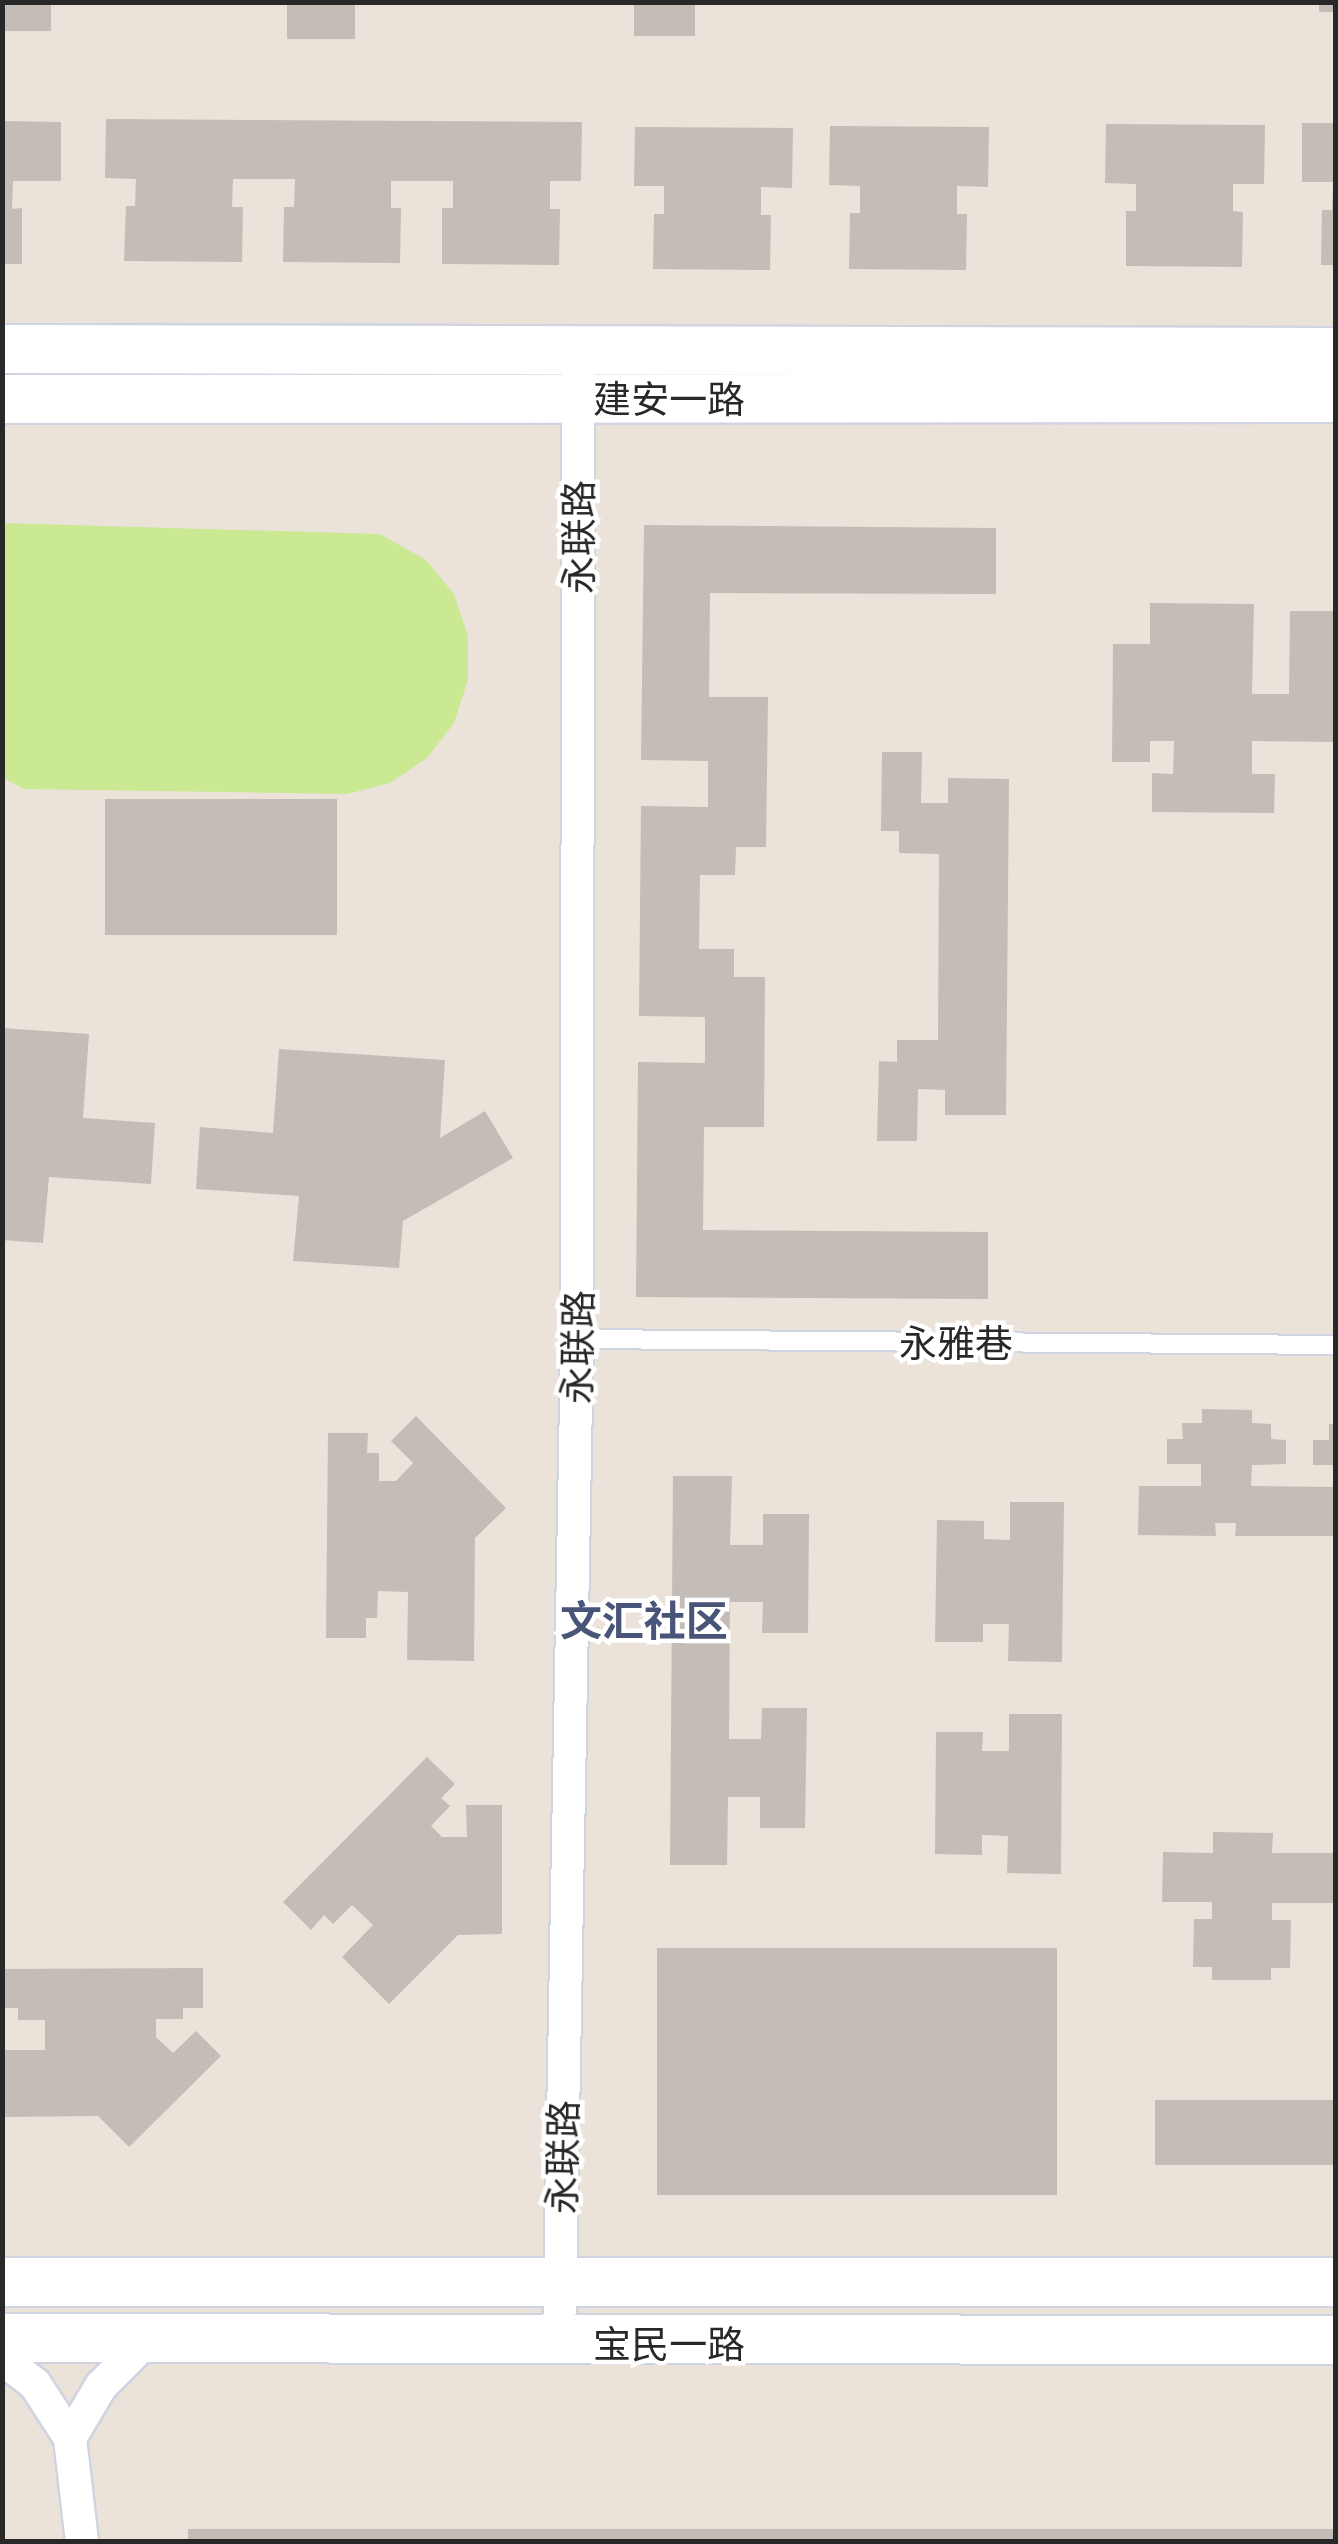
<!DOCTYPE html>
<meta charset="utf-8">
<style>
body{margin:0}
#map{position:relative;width:1338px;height:2544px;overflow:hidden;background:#ebe2da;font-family:Commissioner,"Noto Sans SC",sans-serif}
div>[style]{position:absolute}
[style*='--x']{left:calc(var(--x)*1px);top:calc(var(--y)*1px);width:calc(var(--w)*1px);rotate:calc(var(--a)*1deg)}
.pitch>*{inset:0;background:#cae992}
.building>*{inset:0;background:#c3bcb7;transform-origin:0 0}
.roads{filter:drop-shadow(2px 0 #cfd4e1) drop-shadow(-2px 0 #cfd4e1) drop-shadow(0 2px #cfd4e1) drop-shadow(0 -2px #cfd4e1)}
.service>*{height:18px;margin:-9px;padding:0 9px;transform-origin:9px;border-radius:9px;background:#fff}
.minor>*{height:32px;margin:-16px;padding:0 16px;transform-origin:16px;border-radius:16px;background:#fff}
.secondary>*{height:48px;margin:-24px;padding:0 24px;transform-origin:24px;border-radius:24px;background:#fff}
span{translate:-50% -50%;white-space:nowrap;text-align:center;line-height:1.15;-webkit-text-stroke:9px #fff;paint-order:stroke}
.street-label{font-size:38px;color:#282828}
.quarter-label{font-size:42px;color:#495578;font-weight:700}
.frame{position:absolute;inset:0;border:5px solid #282828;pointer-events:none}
</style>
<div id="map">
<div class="pitch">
<div style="clip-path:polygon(2px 523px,380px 534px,426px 560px,454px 594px,468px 636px,468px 680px,454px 723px,427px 758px,390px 783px,347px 794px,24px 789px,3px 778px)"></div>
</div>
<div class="building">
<div style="left:2px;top:2px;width:49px;height:29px"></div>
<div style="left:287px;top:2px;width:68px;height:37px"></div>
<div style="left:634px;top:2px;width:61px;height:34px"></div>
<div style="left:1319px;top:2px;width:17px;height:10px"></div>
<div style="clip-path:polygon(106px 119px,582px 122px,581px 181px,550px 181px,550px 209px,560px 209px,559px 265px,442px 264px,442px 208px,453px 208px,453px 181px,391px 181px,391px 208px,401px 208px,400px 263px,283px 262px,284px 207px,294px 207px,295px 179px,233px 179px,232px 207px,243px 207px,242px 262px,124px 261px,126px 206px,135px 206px,136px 179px,105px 178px)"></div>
<div style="clip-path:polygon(2px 121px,61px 122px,61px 181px,13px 181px,12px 209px,22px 208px,22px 264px,2px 264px)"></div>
<div style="left:1302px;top:123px;width:34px;height:59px"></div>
<div style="clip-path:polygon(1106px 124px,1265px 125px,1264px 184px,1233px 184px,1233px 211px,1243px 212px,1242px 267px,1126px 266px,1126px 211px,1136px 211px,1136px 184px,1105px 183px)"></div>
<div style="clip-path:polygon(830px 126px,989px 127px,988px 187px,957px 186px,957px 214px,967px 214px,966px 270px,849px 269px,850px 213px,860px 213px,860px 186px,829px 185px)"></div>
<div style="clip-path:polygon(635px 127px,793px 128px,792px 188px,761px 187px,761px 215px,771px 215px,770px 270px,653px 269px,654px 214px,664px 214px,664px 186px,634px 186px)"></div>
<div style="clip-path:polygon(1332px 186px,1336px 265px,1321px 265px,1322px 210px,1332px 210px)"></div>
<div style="clip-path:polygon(644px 525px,996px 528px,996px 594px,710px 593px,709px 697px,768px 697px,766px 847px,736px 847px,735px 875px,700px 875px,699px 949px,734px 949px,734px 977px,765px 977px,764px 1127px,704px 1127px,703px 1230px,988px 1232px,988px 1299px,636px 1297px,638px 1062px,705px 1063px,705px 1017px,639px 1016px,641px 806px,708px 807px,708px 761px,641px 760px)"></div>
<div style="clip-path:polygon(1150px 603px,1254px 604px,1252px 694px,1289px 694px,1290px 611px,1336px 611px,1336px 742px,1252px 741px,1252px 774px,1275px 774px,1274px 813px,1152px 812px,1152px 773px,1173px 774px,1174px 741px,1150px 741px,1150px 762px,1112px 762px,1113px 644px,1150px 644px)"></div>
<div style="clip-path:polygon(882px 752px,922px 752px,921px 803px,948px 803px,948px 778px,1009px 779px,1006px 1115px,945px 1115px,945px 1090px,918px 1089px,917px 1141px,877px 1141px,879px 1061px,897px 1062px,897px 1040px,938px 1040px,939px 854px,899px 853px,899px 831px,881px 831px)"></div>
<div style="left:105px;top:799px;width:232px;height:136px"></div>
<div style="clip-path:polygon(2px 1028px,89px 1034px,83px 1118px,155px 1123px,151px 1184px,49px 1177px,43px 1243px,2px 1240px)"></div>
<div style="clip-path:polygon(279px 1049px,445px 1060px,440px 1138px,485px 1111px,513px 1158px,403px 1221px,399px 1268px,293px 1261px,299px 1196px,196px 1189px,200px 1127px,273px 1133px)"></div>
<div style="clip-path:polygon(1202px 1409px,1252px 1410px,1252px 1423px,1271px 1424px,1271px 1439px,1286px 1440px,1286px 1464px,1252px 1465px,1251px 1486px,1336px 1487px,1336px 1536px,1235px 1536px,1236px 1523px,1215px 1523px,1216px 1536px,1138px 1535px,1139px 1486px,1201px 1486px,1201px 1464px,1167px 1464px,1167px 1439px,1183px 1439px,1182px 1423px,1202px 1423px)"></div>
<div style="clip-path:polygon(416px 1416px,506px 1508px,475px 1538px,474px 1661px,407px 1660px,408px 1592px,378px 1591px,377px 1618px,366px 1618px,366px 1638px,326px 1638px,328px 1433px,368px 1433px,367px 1453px,379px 1453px,379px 1481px,396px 1481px,413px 1463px,391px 1441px)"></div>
<div style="clip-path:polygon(1329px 1424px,1336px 1424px,1336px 1465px,1313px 1465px,1313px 1440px,1329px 1440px)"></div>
<div style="clip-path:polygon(673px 1476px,732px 1476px,730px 1545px,763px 1545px,763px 1514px,809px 1514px,808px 1633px,762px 1633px,763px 1602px,730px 1602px,729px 1739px,761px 1739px,762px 1708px,807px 1708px,805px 1828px,760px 1828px,760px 1797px,728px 1797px,727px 1865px,670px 1865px)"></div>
<div style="clip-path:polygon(1010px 1502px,1064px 1502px,1062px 1662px,1008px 1661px,1009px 1624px,983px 1624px,983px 1642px,935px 1642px,937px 1520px,984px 1521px,984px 1539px,1010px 1540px)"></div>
<div style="clip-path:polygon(1009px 1714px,1062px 1714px,1061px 1874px,1007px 1873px,1008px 1836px,982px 1835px,982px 1855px,935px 1854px,936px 1732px,983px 1732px,982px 1751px,1009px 1751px)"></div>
<div style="clip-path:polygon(427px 1757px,455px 1784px,441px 1798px,450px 1806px,431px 1826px,442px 1837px,467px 1837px,466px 1805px,502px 1805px,502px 1934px,458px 1935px,389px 2004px,342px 1957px,373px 1925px,352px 1905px,333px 1924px,324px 1915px,311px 1930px,283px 1902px)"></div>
<div style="clip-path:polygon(1213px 1832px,1273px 1833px,1272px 1853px,1336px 1853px,1336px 1903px,1272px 1903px,1272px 1920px,1291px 1920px,1290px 1968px,1271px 1968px,1271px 1980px,1212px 1980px,1212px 1967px,1193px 1967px,1194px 1919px,1212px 1919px,1212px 1902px,1162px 1902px,1163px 1852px,1213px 1853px)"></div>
<div style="left:1057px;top:1948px;width:247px;height:400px;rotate:90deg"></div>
<div style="clip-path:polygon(203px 1968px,203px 2008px,183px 2008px,183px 2019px,156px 2019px,156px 2037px,173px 2053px,196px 2031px,221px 2056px,129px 2147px,98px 2116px,2px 2117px,2px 2050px,45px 2050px,45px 2020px,18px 2020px,18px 2008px,2px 2008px,2px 1969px)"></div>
<div style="left:1155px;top:2100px;width:181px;height:65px"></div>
<div style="left:1336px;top:2529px;width:13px;height:1148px;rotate:90deg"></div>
</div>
<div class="roads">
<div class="service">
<div style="--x:577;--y:1339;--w:759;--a:0.45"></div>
</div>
<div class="minor">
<div style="--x:559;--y:2343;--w:1004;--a:-88.97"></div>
<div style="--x:577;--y:1339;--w:961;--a:-89.94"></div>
<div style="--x:2;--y:2359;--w:41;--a:37.1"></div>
<div style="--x:35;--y:2384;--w:64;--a:57.1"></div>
<div style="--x:70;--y:2438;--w:61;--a:-59.2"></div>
<div style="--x:101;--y:2386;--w:66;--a:-45"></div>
<div style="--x:70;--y:2438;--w:105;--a:83.4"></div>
</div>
<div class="secondary">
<div style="--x:2;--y:349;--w:1334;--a:0.13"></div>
<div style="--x:2;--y:399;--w:1334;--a:-0.04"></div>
<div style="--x:2;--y:2282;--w:1334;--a:0"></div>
<div style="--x:2;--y:2338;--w:1334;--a:0.09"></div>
</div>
</div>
<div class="street-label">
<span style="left:669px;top:398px">建安一路</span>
<span style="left:577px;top:537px;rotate:-90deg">永联路</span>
<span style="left:956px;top:1342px">永雅巷</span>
<span style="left:576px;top:1347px;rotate:-89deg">永联路</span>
<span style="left:561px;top:2157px;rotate:-89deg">永联路</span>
<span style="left:669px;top:2343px">宝民一路</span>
</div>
<div class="quarter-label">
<span style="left:644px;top:1619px">文汇社区</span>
</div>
<div class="frame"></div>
</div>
